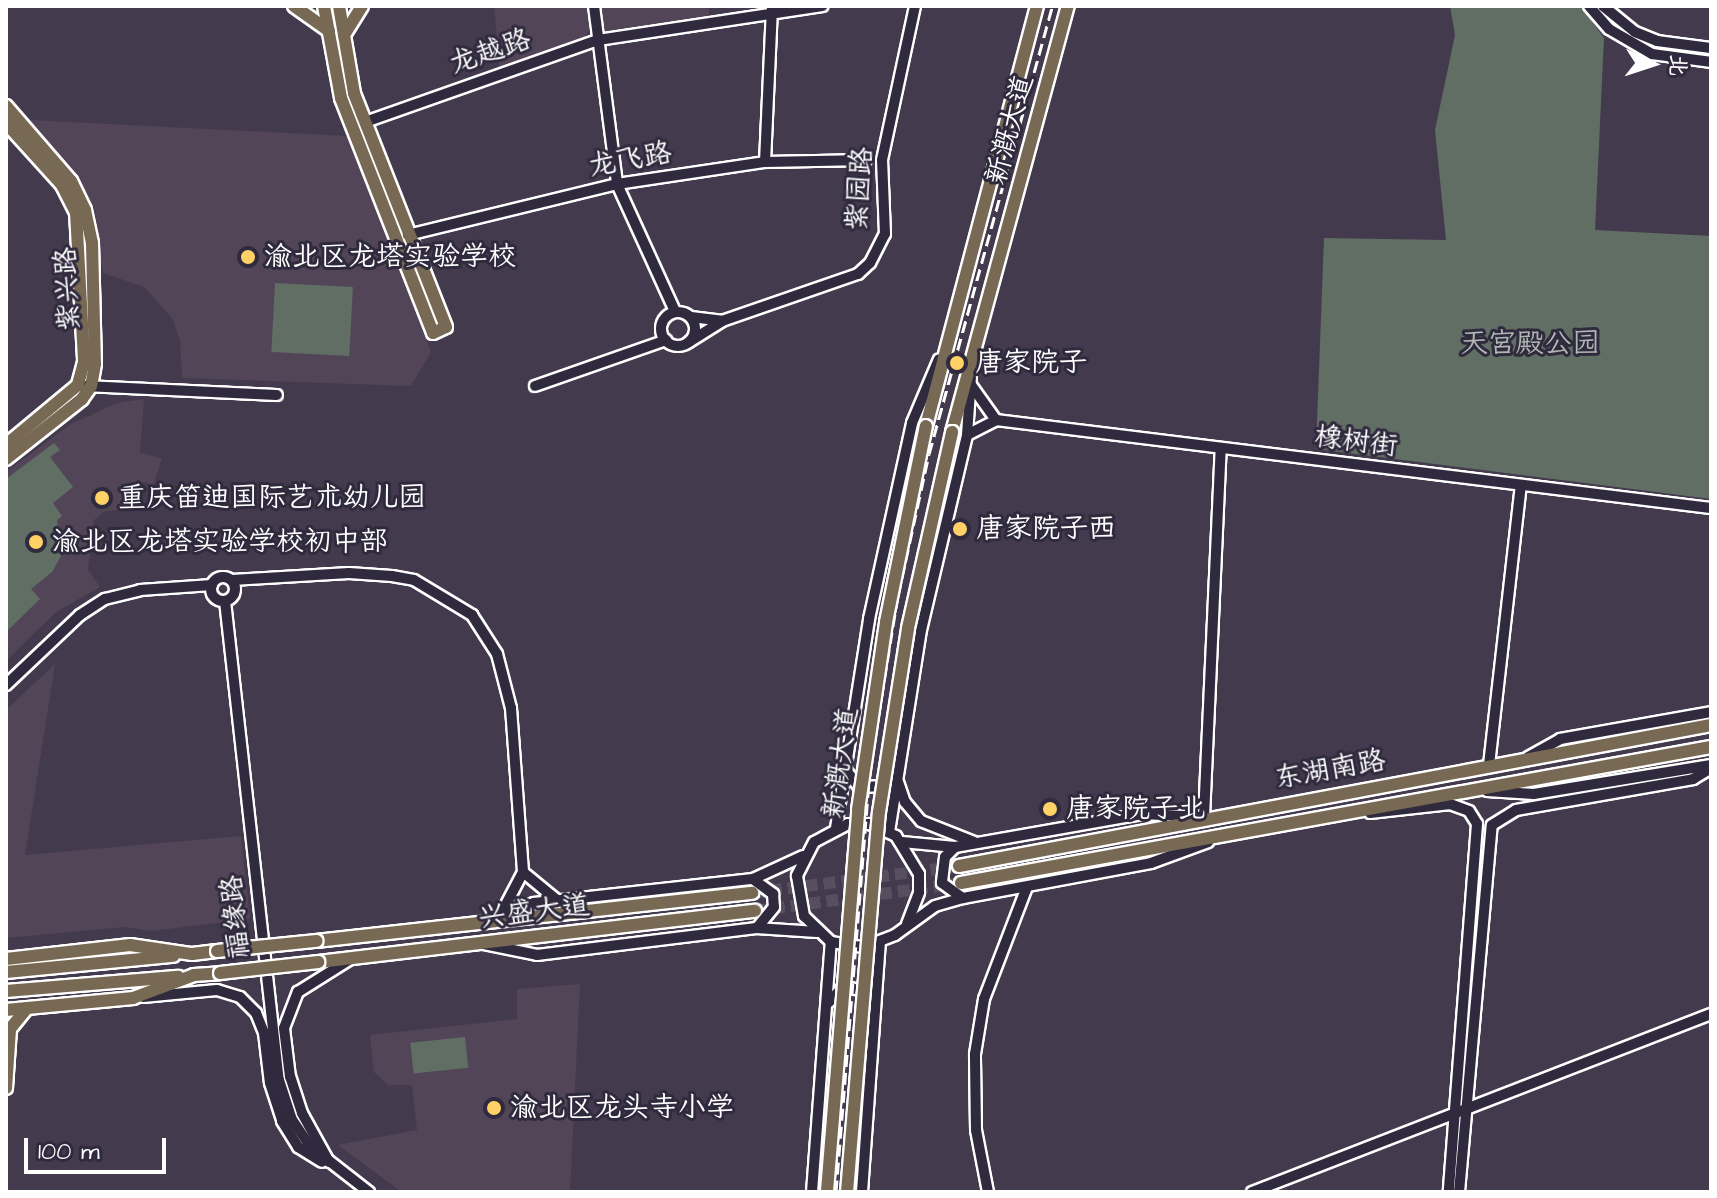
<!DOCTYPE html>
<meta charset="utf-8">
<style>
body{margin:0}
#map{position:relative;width:1717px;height:1198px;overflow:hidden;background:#443a4d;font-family:"Architects Daughter","LXGW WenKai TC",sans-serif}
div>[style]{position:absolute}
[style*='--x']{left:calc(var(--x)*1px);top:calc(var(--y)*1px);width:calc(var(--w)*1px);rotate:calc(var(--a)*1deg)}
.built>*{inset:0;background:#534558}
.green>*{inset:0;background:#606e64;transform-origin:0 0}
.major-tunnel>*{height:12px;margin-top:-6px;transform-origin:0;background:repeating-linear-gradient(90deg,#574e5f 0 12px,transparent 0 18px)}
.roads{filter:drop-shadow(2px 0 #fff) drop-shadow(-2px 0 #fff) drop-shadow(0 2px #fff) drop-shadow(0 -2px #fff)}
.minor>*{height:10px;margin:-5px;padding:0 5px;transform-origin:5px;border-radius:5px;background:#2f2a3d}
.minor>.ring{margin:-5px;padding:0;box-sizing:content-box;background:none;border:10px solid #2f2a3d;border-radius:50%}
.major>*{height:12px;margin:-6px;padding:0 6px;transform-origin:6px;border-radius:6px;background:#776954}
.rail>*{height:3px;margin-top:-1.5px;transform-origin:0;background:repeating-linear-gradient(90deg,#fff 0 12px,transparent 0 18px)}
.bridges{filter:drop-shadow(2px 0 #fff) drop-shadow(-2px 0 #fff) drop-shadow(0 2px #fff) drop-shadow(0 -2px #fff)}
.major-bridge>*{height:12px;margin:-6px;padding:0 6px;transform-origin:6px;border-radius:6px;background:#776954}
.dots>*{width:22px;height:22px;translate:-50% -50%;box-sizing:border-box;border:4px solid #2f2a3d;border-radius:50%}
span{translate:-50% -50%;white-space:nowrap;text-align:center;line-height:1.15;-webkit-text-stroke:6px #2f2a3d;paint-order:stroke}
.street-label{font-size:28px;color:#fff}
.poi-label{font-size:28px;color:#fff}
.left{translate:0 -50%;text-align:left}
.park-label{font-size:28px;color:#b0b6b2}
.frame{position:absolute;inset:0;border:8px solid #fff;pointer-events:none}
.north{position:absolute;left:1613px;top:24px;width:80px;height:80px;-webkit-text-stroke:6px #2f2a3d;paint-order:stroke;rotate:93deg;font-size:22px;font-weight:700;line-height:32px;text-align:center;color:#fff}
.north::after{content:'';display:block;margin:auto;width:28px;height:36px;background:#fff;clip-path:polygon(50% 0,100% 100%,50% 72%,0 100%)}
.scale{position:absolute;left:24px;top:1138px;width:142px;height:36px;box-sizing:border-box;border:4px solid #fff;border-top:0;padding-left:10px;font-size:24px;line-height:28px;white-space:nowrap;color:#fff;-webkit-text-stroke:6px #2f2a3d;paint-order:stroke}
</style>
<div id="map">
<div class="built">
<div style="clip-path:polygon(494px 6px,587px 6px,590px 29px,581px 42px,500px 70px)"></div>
<div style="clip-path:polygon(599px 6px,709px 6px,709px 20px,609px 34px,602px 28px)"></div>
<div style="clip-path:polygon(30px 120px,347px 136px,431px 352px,411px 386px,182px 378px,180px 340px,172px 318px,144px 287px,103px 273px,94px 206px,76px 176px)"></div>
<div style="clip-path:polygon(144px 399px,140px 452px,162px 459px,153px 485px,143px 482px,120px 510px,105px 511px,94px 520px,88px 570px,100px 587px,56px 612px,6px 661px,6px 472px,71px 424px,117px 403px)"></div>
<div style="clip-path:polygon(55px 664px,25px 855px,241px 836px,250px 919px,151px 931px,125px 927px,6px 938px,6px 710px)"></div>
<div style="clip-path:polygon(580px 984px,570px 1192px,402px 1192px,338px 1145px,417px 1130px,412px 1085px,388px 1085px,374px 1072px,370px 1035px,517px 1019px,517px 989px)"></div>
</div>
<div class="green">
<div style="clip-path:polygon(1450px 6px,1581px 6px,1604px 38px,1595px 230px,1711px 236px,1711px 499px,1316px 449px,1324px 238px,1446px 240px,1435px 130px,1455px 35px)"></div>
<div style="left:275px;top:283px;width:78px;height:69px;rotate:3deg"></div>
<div style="clip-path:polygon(54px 443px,60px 450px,50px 457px,73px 487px,53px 503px,62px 516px,57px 520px,61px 556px,52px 572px,31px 589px,40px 599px,6px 632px,6px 479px)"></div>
<div style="left:465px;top:1037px;width:31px;height:55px;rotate:84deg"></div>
</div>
<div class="major-tunnel">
<div style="--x:752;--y:893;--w:209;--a:-7.4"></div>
<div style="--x:755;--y:911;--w:208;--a:-7.7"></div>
</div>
<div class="roads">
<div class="minor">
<div style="--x:594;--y:6;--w:179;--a:82.6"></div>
<div style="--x:617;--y:184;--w:140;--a:65.5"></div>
<div style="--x:1589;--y:6;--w:30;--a:49"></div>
<div style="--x:1609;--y:29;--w:50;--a:30.2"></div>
<div style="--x:1652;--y:54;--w:60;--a:7.7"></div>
<div style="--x:1603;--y:6;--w:41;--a:39.1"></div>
<div style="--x:1635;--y:32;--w:24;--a:22"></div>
<div style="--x:1657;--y:41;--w:54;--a:7.4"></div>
<div style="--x:365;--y:122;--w:247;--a:-19.4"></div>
<div style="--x:598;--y:40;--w:227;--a:-8.6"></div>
<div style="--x:765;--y:162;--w:156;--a:-87.4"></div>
<div style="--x:408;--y:235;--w:215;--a:-13.7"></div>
<div style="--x:617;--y:184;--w:150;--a:-8.5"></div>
<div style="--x:765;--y:162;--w:101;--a:-1.1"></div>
<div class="ring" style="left:661px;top:312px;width:24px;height:24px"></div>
<div style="--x:691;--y:317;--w:31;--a:7"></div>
<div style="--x:689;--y:342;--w:39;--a:-32"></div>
<div style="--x:722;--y:321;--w:144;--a:-19.1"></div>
<div style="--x:858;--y:274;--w:16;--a:-43"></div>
<div style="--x:870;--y:263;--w:33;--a:-63"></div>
<div style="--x:885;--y:234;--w:74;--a:-92.3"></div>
<div style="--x:882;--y:160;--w:157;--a:-77.9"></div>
<div style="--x:84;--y:386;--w:193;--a:2.7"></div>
<div style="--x:535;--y:386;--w:139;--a:-19.3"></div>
<div style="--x:996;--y:420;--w:720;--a:7.02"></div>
<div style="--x:967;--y:435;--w:33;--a:-27"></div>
<div style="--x:996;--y:420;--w:43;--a:-125.5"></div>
<div class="ring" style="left:211px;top:577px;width:14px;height:14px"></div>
<div style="--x:232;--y:580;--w:117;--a:-3.4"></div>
<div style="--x:349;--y:573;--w:43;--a:4"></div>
<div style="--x:392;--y:576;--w:22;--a:10"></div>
<div style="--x:414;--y:580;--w:68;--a:31.1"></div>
<div style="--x:472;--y:615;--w:46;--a:57.3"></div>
<div style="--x:497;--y:654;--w:56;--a:75.5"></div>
<div style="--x:511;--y:708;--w:164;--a:85.8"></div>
<div style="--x:523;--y:872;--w:52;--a:117.6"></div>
<div style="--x:225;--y:601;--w:482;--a:83.6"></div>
<div style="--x:279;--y:1080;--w:40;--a:72"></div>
<div style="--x:291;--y:1118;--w:34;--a:56"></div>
<div style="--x:310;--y:1146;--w:75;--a:37.9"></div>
<div style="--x:6;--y:685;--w:102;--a:-43.4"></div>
<div style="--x:80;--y:615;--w:30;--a:-33"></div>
<div style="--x:105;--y:599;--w:36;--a:-14"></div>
<div style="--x:140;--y:590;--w:72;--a:-4"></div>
<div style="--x:1528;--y:757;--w:37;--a:-29"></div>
<div style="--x:1560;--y:739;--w:153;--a:-10.1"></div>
<div style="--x:1489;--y:765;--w:281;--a:-83.5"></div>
<div style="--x:845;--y:769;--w:23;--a:52"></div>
<div style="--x:859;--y:787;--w:27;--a:-2"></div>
<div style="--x:898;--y:782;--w:21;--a:71"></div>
<div style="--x:905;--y:802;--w:25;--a:50"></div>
<div style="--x:921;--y:821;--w:57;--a:21.6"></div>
<div style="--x:1487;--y:791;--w:47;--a:3.7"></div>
<div style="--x:1534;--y:794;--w:179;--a:-9.3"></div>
<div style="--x:1370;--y:813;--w:81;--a:-6.4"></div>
<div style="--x:1450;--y:804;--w:20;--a:20"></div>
<div style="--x:1469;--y:811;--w:15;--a:58"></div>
<div style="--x:1477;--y:824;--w:369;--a:94.4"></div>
<div style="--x:836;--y:828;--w:212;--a:-81"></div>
<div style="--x:869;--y:619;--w:201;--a:-77.6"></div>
<div style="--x:912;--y:423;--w:69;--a:-67.1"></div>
<div style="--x:889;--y:832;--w:205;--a:-81"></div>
<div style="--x:921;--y:630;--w:200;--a:-76.7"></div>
<div style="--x:967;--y:435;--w:58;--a:-86.1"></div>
<div style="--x:902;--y:842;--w:53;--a:5.4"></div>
<div style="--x:955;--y:847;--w:190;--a:-10"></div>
<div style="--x:1142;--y:814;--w:62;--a:2.8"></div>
<div style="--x:1204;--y:817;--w:368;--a:-87.4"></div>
<div style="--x:955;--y:847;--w:14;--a:135"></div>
<div style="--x:945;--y:857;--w:26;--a:97"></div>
<div style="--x:942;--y:883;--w:26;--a:36"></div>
<div style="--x:523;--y:872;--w:45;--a:39.6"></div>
<div style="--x:754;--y:880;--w:24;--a:36"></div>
<div style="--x:773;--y:894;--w:13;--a:86"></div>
<div style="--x:774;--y:907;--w:26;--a:129"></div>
<div style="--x:499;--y:917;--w:38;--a:-22"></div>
<div style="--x:534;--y:903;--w:220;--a:-6.3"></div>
<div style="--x:753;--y:879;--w:55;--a:-24.7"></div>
<div style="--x:907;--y:924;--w:34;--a:-69"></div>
<div style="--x:919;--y:892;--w:18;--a:-90"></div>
<div style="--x:919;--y:874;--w:44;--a:-121.2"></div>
<div style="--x:896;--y:836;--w:30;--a:-156"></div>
<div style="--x:869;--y:824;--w:21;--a:180"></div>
<div style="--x:848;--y:824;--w:38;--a:152"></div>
<div style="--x:814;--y:842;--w:38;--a:117"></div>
<div style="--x:797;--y:876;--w:41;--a:80.1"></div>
<div style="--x:804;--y:916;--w:37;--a:44"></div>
<div style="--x:831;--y:942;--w:33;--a:9"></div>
<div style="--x:864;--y:947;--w:33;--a:-21"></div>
<div style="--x:895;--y:935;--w:49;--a:-35.9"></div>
<div style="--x:935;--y:906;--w:29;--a:-16"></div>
<div style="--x:963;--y:898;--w:191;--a:-10.5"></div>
<div style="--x:1151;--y:863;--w:61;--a:-20.2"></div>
<div style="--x:484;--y:944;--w:54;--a:11.7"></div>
<div style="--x:537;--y:955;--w:221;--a:-7"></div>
<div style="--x:756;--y:928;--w:61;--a:3.8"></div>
<div style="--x:143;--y:997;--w:74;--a:-5.4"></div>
<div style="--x:217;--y:990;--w:24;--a:17"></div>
<div style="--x:240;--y:997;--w:23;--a:45"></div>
<div style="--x:256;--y:1013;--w:22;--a:68"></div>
<div style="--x:264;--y:1033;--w:50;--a:83.2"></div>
<div style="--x:270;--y:1083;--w:40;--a:72"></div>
<div style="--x:282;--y:1121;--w:31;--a:58"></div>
<div style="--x:298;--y:1147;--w:28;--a:32"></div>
<div style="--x:829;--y:1002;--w:22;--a:-47"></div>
<div style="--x:844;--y:986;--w:24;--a:15"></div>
<div style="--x:329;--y:1162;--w:56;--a:-118.9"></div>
<div style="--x:302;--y:1113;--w:38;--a:-108"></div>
<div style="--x:290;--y:1077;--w:49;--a:-97"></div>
<div style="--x:284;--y:1028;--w:39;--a:-69"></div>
<div style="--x:298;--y:992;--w:60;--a:-32.1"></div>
<div style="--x:812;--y:1192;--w:251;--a:-85.7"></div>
<div style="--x:862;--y:1192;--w:250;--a:-85.9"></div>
<div style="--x:988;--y:1192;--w:63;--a:-101"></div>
<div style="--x:976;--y:1130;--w:76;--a:-90.8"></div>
<div style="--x:975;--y:1054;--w:56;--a:-80.7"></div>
<div style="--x:984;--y:999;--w:120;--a:-69"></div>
<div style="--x:1252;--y:1192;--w:492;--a:-21.2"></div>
<div style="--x:1459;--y:1192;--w:368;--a:-84.9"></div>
<div style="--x:1492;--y:825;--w:28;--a:-32"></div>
<div style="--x:1516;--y:810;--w:180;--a:-9.9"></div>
<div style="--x:1693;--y:779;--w:21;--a:-31"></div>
</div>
<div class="major">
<div style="--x:294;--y:6;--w:43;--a:35.5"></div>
<div style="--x:324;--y:6;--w:94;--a:79.5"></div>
<div style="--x:341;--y:98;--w:252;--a:68.6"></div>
<div style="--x:433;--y:333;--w:14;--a:-25"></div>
<div style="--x:446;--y:327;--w:251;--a:-111.5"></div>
<div style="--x:354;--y:93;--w:88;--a:-99.8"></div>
<div style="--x:344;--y:35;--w:34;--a:-58"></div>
<div style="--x:6;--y:106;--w:99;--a:49.1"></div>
<div style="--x:71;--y:181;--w:32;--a:64"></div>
<div style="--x:85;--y:210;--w:34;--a:78"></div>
<div style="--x:92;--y:243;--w:121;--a:88.6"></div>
<div style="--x:95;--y:364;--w:22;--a:100"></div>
<div style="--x:91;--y:386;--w:16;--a:125"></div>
<div style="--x:82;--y:399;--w:97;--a:141.7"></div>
<div style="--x:6;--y:123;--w:84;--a:47.9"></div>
<div style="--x:62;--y:185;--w:30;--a:63"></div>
<div style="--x:76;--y:212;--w:150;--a:86.9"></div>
<div style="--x:84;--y:362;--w:24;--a:105"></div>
<div style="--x:78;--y:385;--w:94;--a:140.2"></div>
<div style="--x:926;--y:426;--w:434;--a:-75.2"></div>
<div style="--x:952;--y:432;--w:442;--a:-74.8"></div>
<div style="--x:959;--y:866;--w:765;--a:-10.62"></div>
<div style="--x:961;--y:883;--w:762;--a:-10.28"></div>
<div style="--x:316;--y:941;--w:439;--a:-6.3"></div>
<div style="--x:6;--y:959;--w:125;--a:-6.4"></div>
<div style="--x:130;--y:945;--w:63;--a:8.3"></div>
<div style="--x:192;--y:954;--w:25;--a:-7"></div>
<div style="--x:318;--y:962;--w:440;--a:-6.7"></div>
<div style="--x:6;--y:972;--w:168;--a:-5.5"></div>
<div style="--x:6;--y:991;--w:173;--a:-4.7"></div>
<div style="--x:6;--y:1010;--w:128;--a:-5.4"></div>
<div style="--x:133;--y:998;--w:65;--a:-20.7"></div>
<div style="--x:194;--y:975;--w:26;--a:-4"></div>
<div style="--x:6;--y:1088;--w:59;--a:-86.1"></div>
<div style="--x:10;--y:1029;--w:27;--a:-51"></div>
</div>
</div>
<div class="rail">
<div style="--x:836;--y:1192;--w:425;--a:-85.4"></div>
<div style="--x:870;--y:768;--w:174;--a:-80.8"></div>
<div style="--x:898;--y:596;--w:145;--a:-77.7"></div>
<div style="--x:929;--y:454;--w:465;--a:-74.6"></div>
</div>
<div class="bridges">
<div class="major-bridge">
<div style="--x:217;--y:951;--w:100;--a:-5.8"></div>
<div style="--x:220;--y:973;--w:99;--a:-6.4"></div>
<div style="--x:827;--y:1191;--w:382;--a:-85.3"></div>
<div style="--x:858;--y:810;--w:190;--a:-81.5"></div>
<div style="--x:886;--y:622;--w:200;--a:-78.5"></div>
<div style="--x:847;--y:1192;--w:381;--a:-85.2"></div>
<div style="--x:879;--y:812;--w:186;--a:-81"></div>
<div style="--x:908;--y:628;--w:201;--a:-77.3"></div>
</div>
</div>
<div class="dots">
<div style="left:248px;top:257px;background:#ffd166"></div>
<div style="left:957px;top:363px;background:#ffd166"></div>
<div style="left:102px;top:498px;background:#ffd166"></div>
<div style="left:960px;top:529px;background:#ffd166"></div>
<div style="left:36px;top:542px;background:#ffd166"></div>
<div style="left:1050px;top:809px;background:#ffd166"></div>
<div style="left:494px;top:1108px;background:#ffd166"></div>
</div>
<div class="street-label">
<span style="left:490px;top:52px;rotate:-19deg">龙越路</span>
<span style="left:1010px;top:130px;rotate:-75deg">新溉大道</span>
<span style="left:630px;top:160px;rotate:-10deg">龙飞路</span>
<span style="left:860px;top:189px;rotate:-86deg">紫园路</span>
<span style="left:68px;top:289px;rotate:-93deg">紫兴路</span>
<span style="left:1356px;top:442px;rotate:7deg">橡树街</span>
<span style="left:841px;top:763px;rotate:-82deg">新溉大道</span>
<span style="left:1330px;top:770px;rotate:-10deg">东湖南路</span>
<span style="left:534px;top:912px;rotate:-7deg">兴盛大道</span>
<span style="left:236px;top:917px;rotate:-96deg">福缘路</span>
</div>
<div class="poi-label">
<span class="left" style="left:264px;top:257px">渝北区龙塔实验学校</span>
<span class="left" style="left:975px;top:363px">唐家院子</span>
<span class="left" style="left:118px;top:498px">重庆笛迪国际艺术幼儿园</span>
<span class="left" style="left:976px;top:529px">唐家院子西</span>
<span class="left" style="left:52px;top:542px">渝北区龙塔实验学校初中部</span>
<span class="left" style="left:1066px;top:809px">唐家院子北</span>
<span class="left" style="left:510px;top:1108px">渝北区龙头寺小学</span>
</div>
<div class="park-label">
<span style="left:1530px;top:344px">天宫殿公园</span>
</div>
<div class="frame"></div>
<div class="north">北</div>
<div class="scale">100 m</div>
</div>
